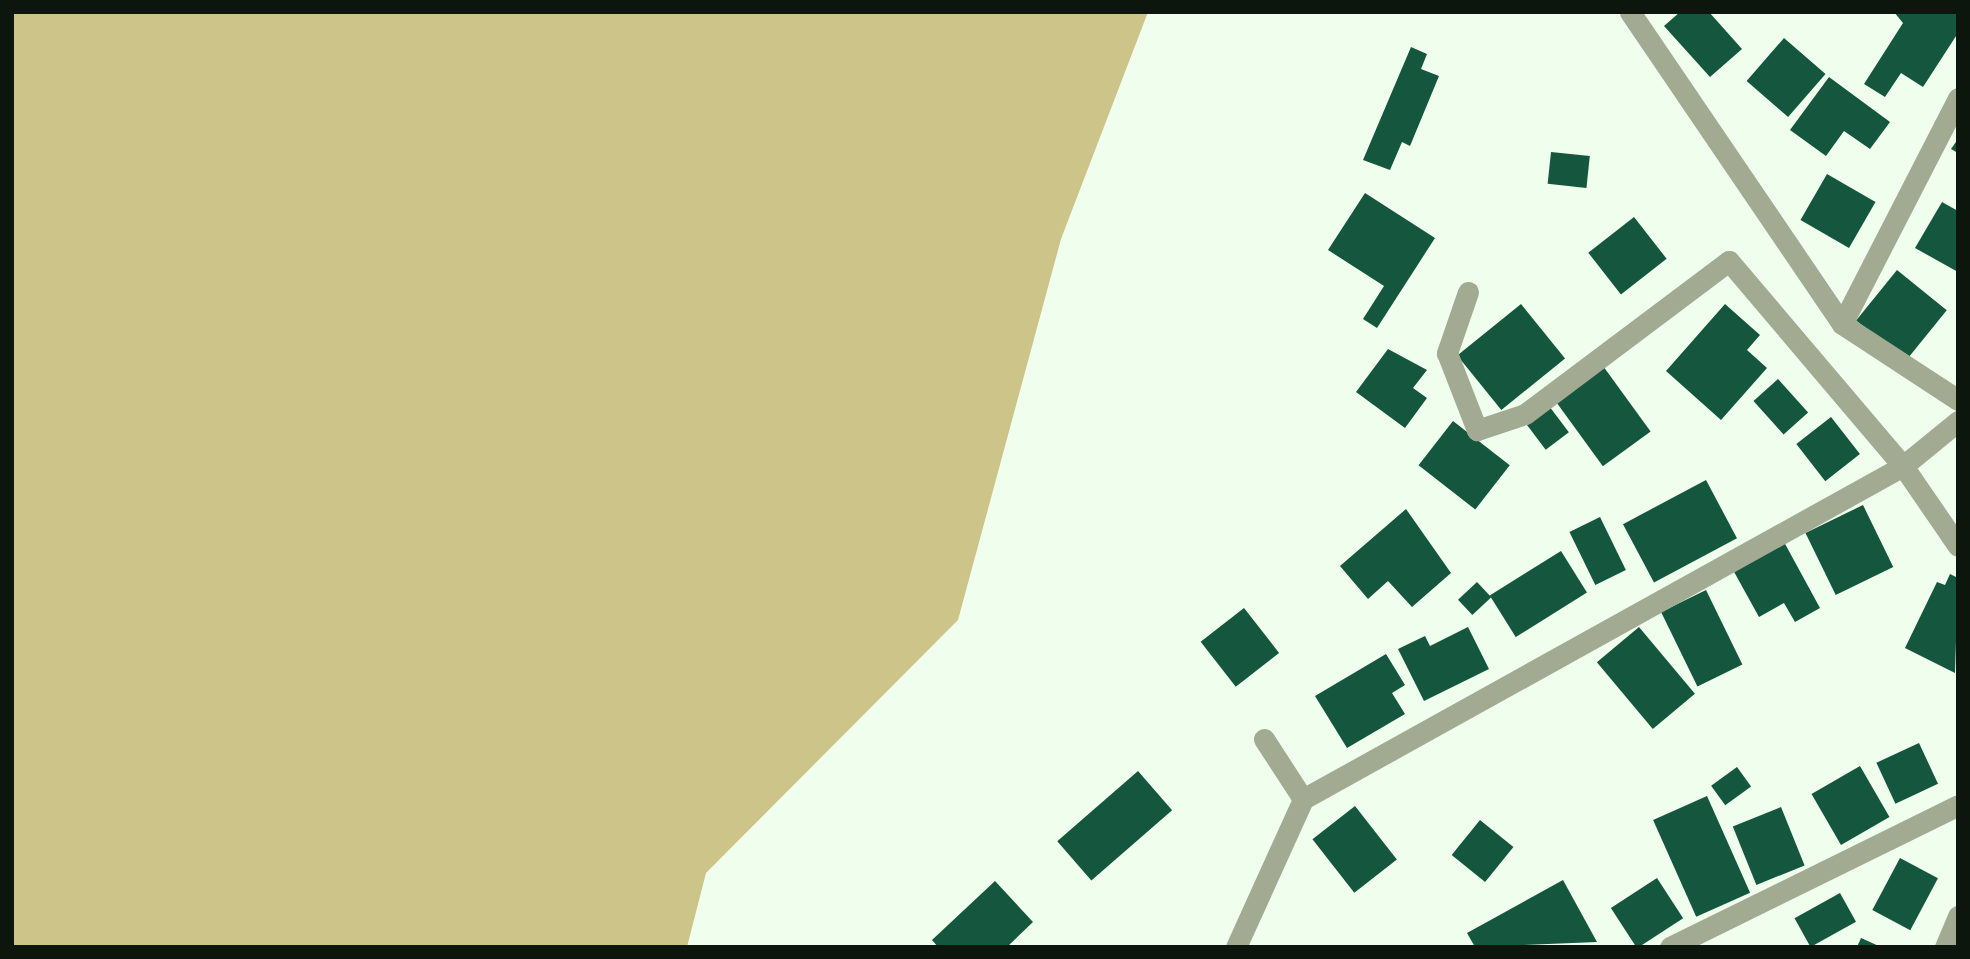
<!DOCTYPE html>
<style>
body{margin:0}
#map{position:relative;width:1970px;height:959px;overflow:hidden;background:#effeed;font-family:Georgia,serif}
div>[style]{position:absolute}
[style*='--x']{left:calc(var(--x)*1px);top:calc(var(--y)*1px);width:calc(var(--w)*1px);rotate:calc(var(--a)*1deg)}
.forest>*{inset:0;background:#cdc489}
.building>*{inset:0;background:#14573e;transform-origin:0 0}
.minor>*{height:21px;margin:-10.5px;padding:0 10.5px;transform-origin:10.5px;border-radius:10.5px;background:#a3aa92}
span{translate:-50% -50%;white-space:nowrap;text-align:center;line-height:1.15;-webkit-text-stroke:7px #fff;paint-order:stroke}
.frame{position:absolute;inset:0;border:14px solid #0d160c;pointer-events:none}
</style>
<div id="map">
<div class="forest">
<div style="clip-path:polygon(12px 12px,1148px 12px,1061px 239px,958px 620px,706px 873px,687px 947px,12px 947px)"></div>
</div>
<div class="building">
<div style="clip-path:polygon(1680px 12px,1709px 12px,1742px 49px,1710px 77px,1664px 26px)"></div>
<div style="clip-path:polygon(1894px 12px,1958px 12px,1958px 33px,1923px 87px,1901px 73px,1885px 97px,1864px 84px,1903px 23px)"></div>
<div style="left:1784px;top:38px;width:55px;height:57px;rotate:41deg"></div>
<div style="clip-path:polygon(1411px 47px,1427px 54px,1421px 69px,1439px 76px,1410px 146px,1402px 142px,1390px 170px,1363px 160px)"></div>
<div style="clip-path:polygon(1829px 77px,1890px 122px,1870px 149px,1844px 131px,1826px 156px,1790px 130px)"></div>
<div style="clip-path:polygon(1958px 139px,1958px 153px,1951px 149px)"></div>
<div style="left:1551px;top:152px;width:39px;height:32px;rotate:6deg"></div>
<div style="left:1827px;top:174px;width:56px;height:53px;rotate:30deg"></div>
<div style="clip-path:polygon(1365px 193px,1435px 238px,1377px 328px,1363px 319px,1384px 286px,1328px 250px)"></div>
<div style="clip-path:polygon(1942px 202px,1958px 211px,1958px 272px,1915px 248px)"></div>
<div style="left:1634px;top:217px;width:53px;height:58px;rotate:52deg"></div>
<div style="left:1897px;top:270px;width:64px;height:65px;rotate:39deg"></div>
<div style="left:1521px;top:304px;width:70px;height:82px;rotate:51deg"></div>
<div style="clip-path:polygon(1725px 304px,1760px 335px,1747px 350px,1767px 368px,1721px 420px,1666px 371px)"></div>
<div style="clip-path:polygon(1388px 349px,1427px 370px,1413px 388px,1427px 398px,1405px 428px,1356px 392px)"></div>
<div style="left:1603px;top:366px;width:81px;height:59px;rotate:54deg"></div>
<div style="left:1778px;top:379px;width:45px;height:33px;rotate:48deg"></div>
<div style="left:1546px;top:402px;width:38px;height:29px;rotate:53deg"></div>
<div style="left:1831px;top:417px;width:47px;height:44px;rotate:52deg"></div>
<div style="left:1453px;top:421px;width:72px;height:56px;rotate:38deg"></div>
<div style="left:1706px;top:480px;width:66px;height:94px;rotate:62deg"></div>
<div style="left:1863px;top:505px;width:69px;height:64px;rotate:64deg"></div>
<div style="clip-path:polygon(1406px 509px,1451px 573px,1412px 607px,1388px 581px,1368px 599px,1340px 566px)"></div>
<div style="left:1600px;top:517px;width:59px;height:34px;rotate:64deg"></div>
<div style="clip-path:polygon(1784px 542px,1820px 608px,1795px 622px,1784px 603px,1759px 617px,1733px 570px)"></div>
<div style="left:1561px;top:551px;width:49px;height:84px;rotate:58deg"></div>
<div style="clip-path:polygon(1950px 574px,1958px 578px,1955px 673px,1905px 648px,1937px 582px,1945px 585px)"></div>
<div style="left:1477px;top:582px;width:21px;height:26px;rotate:47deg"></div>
<div style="left:1706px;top:590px;width:83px;height:50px;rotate:64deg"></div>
<div style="left:1244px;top:608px;width:57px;height:55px;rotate:52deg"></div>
<div style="clip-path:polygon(1468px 627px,1489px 669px,1424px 701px,1398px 649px,1425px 636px,1430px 646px)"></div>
<div style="left:1639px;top:627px;width:87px;height:55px;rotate:50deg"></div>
<div style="clip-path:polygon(1386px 654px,1405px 685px,1392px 693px,1405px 714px,1347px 748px,1315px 696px)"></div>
<div style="left:1919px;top:743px;width:45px;height:47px;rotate:65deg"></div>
<div style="left:1860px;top:766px;width:59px;height:56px;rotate:60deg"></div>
<div style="left:1737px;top:767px;width:24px;height:32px;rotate:54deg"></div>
<div style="left:1138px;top:771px;width:52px;height:107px;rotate:49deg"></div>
<div style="left:1707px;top:796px;width:106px;height:59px;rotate:66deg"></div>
<div style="left:1355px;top:806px;width:68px;height:54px;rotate:52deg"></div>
<div style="left:1781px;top:807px;width:63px;height:52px;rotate:68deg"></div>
<div style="left:1480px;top:820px;width:43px;height:45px;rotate:39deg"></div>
<div style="left:1900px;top:858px;width:43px;height:59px;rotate:28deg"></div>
<div style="left:1657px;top:878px;width:48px;height:55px;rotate:57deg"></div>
<div style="clip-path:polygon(1563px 880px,1597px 942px,1475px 947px,1467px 933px)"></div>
<div style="clip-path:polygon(995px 881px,1033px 922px,1007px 947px,938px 947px,932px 940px)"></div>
<div style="left:1840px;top:893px;width:33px;height:52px;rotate:61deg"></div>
<div style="clip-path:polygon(1861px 938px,1881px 947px,1857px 947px)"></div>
</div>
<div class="minor">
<div style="--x:1630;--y:12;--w:377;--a:55.8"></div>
<div style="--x:1842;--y:324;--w:139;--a:33.2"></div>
<div style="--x:1468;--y:292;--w:65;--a:109"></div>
<div style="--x:1447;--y:353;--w:83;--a:68.7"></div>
<div style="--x:1477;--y:430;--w:51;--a:-18.4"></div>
<div style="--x:1525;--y:414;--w:255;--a:-36.9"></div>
<div style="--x:1729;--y:261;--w:269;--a:49.7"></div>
<div style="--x:1903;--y:466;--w:97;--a:55.5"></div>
<div style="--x:1842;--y:324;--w:254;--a:-62.8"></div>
<div style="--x:1264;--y:739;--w:72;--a:57"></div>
<div style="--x:1236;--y:947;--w:162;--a:-65.6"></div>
<div style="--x:1303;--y:799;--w:686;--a:-29.03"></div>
<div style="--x:1903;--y:466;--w:71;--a:-39.3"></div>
<div style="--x:1670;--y:947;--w:321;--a:-26.2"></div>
<div style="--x:1945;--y:947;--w:34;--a:-67"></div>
</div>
<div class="frame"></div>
</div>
